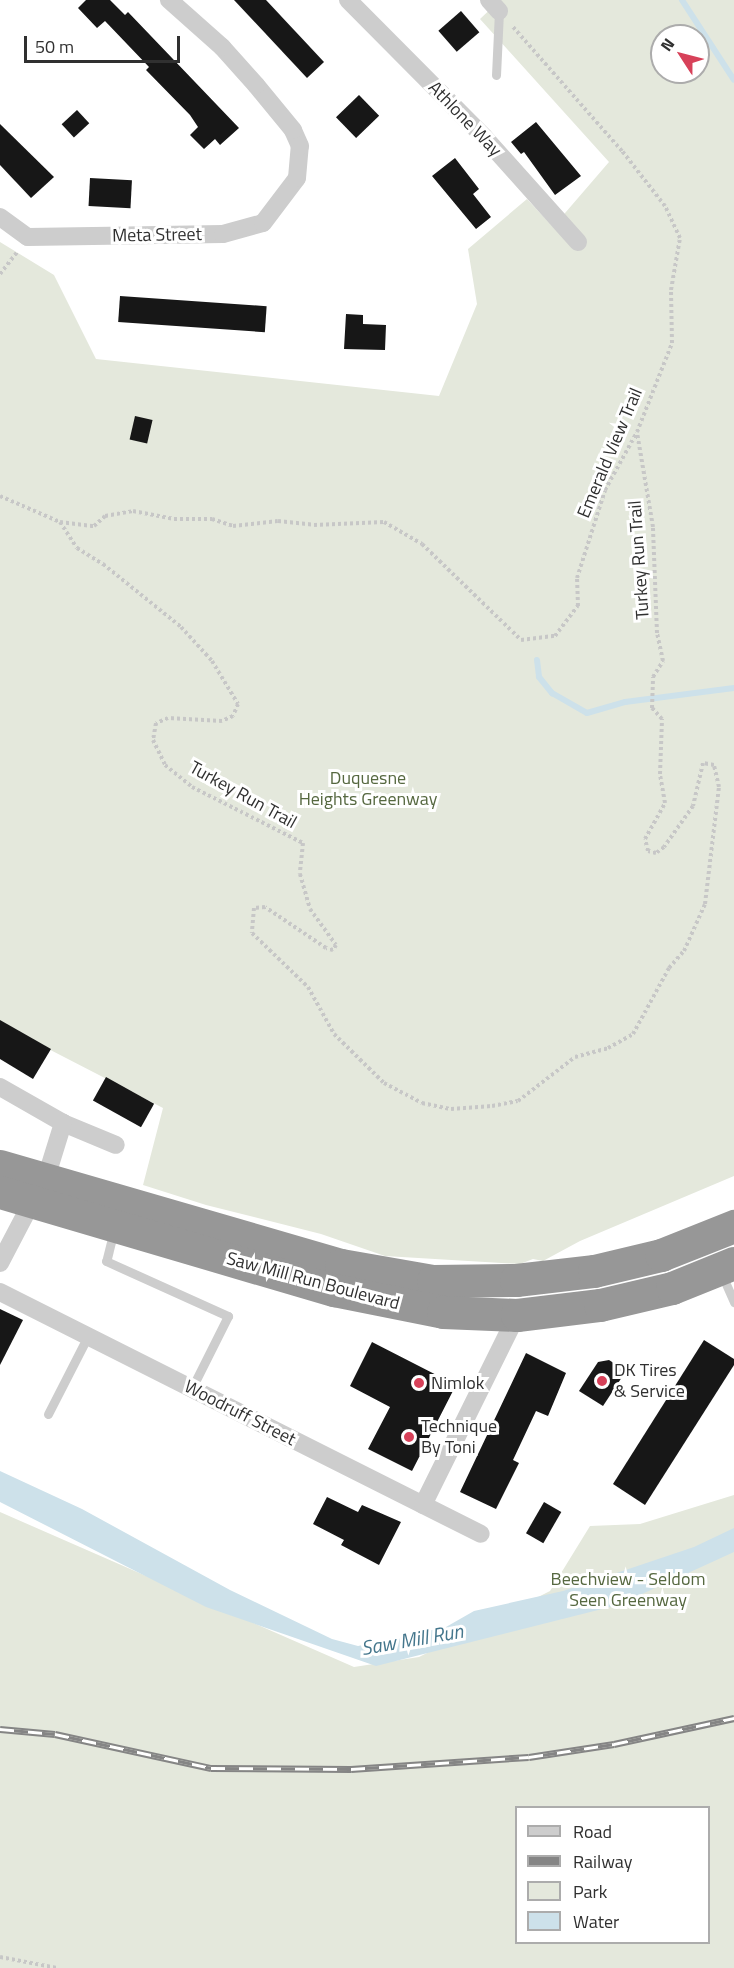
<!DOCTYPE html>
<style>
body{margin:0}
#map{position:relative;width:734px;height:1968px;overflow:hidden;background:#fff;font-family:"Titillium Web",sans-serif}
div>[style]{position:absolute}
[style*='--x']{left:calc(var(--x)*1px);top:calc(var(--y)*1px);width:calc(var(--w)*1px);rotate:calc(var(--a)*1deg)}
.green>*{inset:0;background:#e4e8dc}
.water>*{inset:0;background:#cde1ea}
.stream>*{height:6px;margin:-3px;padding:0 3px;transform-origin:3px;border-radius:3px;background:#cde1ea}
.building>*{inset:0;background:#171717;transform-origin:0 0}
.path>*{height:4px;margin-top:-2px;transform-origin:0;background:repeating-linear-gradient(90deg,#c7c7c7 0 3px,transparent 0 6px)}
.lane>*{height:9px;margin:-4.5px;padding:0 4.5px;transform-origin:4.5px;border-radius:4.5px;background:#cdcdcd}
.street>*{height:18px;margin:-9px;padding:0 9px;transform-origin:9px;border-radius:9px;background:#cdcdcd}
.highway>*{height:33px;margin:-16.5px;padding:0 16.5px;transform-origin:16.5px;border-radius:16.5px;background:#979797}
.rail>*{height:7px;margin-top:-3.5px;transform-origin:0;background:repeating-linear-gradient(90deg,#fff 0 14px,#858585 0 28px);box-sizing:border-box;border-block:2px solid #858585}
.dots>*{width:16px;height:16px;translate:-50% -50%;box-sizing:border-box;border:3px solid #fff;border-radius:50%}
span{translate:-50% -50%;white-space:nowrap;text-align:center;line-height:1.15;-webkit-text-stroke:6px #fff;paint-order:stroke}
.street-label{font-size:18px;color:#303030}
.park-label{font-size:18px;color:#566840}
.poi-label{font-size:18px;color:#303030}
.left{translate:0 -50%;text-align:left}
.water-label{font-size:20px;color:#44768c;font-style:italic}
.legend{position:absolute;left:515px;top:1806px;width:195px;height:138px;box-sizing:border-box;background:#fff;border:2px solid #acacac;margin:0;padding:8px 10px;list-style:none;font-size:18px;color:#303030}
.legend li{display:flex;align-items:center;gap:12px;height:30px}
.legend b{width:30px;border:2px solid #acacac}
.north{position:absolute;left:650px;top:24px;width:60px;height:60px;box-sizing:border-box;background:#fff;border:2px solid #acacac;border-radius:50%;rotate:306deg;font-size:16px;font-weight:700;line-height:24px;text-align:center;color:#303030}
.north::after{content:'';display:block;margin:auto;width:21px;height:27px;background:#d74159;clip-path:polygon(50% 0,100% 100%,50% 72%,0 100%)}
.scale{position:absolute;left:24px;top:36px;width:156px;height:27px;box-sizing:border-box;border:3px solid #303030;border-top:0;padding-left:8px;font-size:18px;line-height:21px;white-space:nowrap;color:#303030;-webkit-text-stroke:4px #fff;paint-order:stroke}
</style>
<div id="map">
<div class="green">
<div style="clip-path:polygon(evenodd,500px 0,734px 0,734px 1176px,580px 1241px,543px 1261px,533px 1259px,520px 1264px,385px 1256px,321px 1234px,206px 1205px,143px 1185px,163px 1108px,0 1024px,0 242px,54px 275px,96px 359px,439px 396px,477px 304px,468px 249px,527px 199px,553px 227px,609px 162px,480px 19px,500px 0,662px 36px,698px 36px,698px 72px,662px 72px,662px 36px)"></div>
<div style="clip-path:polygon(evenodd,734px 1495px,734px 1968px,0 1968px,0 1512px,354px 1667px,419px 1657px,550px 1591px,590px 1526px,640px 1524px,734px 1495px,516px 1808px,708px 1808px,708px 1942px,516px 1942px,516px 1808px)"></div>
</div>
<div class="water">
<div style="clip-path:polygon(0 1471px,82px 1509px,230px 1590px,332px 1639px,358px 1646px,446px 1627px,474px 1611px,563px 1591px,694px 1547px,734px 1528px,734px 1552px,618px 1605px,376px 1666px,206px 1607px,0 1502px)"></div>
</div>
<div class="stream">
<div style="--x:682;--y:0;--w:95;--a:57"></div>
<div style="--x:537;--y:660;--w:17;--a:83"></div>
<div style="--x:539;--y:677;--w:21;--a:51"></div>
<div style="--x:552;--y:693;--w:40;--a:29.7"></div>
<div style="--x:587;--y:713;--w:40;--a:-16"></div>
<div style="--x:625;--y:702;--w:110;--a:-7.3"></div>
</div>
<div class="building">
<div style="clip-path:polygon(86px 0,110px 0,125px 15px,128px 12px,239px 128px,220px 145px,215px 139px,204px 149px,190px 135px,198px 127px,190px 115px,146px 70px,149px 67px,105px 21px,97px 28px,78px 8px)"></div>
<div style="clip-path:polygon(234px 0,266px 0,324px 62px,307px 78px)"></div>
<div style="left:461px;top:11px;width:28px;height:30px;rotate:49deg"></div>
<div style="left:359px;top:95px;width:29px;height:32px;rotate:46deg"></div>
<div style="left:77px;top:110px;width:18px;height:21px;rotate:47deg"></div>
<div style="clip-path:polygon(536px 122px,581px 176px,555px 195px,524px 152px,521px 154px,511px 142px)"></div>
<div style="clip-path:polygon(0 124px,54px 177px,31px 198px,0 165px)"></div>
<div style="clip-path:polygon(455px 158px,479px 189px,473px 194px,491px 217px,476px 229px,432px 176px)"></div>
<div style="left:90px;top:178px;width:42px;height:28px;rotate:3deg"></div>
<div style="left:120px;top:296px;width:147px;height:26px;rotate:4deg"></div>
<div style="clip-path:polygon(346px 314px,363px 315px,363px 324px,386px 325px,385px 350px,344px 349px)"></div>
<div style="left:135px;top:416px;width:18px;height:24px;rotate:13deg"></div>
<div style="clip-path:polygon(0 1020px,51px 1049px,33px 1079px,0 1059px)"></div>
<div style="left:106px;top:1077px;width:55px;height:27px;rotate:29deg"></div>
<div style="clip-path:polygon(0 1309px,23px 1320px,0 1365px)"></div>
<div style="clip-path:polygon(704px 1340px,734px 1359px,734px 1365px,645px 1505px,613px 1484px)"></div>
<div style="clip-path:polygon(372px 1342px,456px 1385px,412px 1471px,368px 1449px,390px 1407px,350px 1386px)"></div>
<div style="clip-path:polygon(526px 1353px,566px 1373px,548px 1416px,536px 1411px,513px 1460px,519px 1463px,496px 1509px,460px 1492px)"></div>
<div style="clip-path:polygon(609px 1360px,626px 1371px,603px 1406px,579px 1391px,598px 1362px)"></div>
<div style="clip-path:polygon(327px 1497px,358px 1512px,362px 1505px,401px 1522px,379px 1565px,341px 1545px,344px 1540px,313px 1524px)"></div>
<div style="left:544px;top:1502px;width:20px;height:36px;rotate:30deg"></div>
</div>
<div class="path">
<div style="--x:0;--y:274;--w:29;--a:-52"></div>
<div style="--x:0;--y:496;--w:65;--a:23.4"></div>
<div style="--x:60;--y:522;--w:31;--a:57"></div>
<div style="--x:77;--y:548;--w:31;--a:32"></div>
<div style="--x:103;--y:564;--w:100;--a:38.9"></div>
<div style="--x:181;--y:627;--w:46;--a:47.6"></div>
<div style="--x:212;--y:661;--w:50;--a:58.8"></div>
<div style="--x:238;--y:704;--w:13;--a:113"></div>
<div style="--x:233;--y:716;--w:12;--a:156"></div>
<div style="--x:222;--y:721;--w:54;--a:-176.8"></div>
<div style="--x:168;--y:718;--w:13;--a:157"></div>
<div style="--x:156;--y:723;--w:17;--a:100"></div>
<div style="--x:153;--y:740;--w:28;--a:64"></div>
<div style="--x:165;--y:765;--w:35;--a:39"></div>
<div style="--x:192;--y:787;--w:124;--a:26.8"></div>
<div style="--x:303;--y:843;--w:31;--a:96"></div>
<div style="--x:300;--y:874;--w:36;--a:74"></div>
<div style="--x:310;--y:909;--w:44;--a:54.2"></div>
<div style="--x:336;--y:945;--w:6;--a:121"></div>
<div style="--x:333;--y:950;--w:7;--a:-164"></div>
<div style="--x:326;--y:948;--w:73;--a:-146.1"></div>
<div style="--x:265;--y:907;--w:11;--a:175"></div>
<div style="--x:254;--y:908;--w:25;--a:95"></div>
<div style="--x:252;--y:933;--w:78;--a:44"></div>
<div style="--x:308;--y:987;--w:54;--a:61"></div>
<div style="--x:334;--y:1034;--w:70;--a:44.4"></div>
<div style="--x:384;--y:1083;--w:43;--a:27.8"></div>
<div style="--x:422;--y:1103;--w:30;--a:12"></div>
<div style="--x:451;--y:1109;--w:41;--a:-4.2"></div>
<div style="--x:492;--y:1106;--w:26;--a:-11"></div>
<div style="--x:518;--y:1101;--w:72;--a:-37.7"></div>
<div style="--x:575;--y:1057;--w:34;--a:-15"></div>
<div style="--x:608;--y:1048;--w:29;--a:-29"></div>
<div style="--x:633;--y:1034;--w:75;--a:-61.4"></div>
<div style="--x:669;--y:968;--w:23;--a:-49"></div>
<div style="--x:684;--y:951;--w:51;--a:-65.9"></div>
<div style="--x:705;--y:904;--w:118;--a:-83.2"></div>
<div style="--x:719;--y:787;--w:23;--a:-103"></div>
<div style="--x:714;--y:765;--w:11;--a:-170"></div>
<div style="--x:703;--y:763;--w:44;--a:103.1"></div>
<div style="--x:693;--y:806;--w:50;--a:125.3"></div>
<div style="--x:664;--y:847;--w:10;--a:143"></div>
<div style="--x:656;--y:853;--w:8;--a:-166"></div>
<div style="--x:648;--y:851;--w:12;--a:-104"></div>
<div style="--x:645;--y:839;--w:41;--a:-60.9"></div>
<div style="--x:665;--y:803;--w:29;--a:-100"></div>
<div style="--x:660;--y:774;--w:55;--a:-87.9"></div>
<div style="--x:662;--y:719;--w:15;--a:-132"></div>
<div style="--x:652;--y:708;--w:31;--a:-88"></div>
<div style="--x:653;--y:677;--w:19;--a:-58"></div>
<div style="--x:663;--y:661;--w:29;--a:-102"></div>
<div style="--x:657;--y:633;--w:106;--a:-92.2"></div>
<div style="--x:653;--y:527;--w:96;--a:-99.6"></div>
<div style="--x:60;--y:522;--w:34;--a:7"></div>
<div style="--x:94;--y:526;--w:15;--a:-42"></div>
<div style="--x:105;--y:516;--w:28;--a:-10"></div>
<div style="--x:133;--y:511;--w:42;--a:11"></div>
<div style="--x:174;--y:519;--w:38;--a:0"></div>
<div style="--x:212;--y:519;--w:22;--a:18"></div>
<div style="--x:233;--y:526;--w:45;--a:-6.3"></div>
<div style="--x:278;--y:521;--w:36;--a:6"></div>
<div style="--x:314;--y:525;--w:70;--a:-2.5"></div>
<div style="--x:384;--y:522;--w:44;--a:30.1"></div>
<div style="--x:422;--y:544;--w:138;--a:44.1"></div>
<div style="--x:521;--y:640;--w:34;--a:-7"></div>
<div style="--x:555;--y:636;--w:38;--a:-53"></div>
<div style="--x:578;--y:606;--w:28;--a:-92"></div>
<div style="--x:577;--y:578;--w:92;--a:-72.3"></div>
<div style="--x:605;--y:490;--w:66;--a:-61.1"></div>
<div style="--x:637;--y:432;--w:96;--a:-68.5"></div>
<div style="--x:672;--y:343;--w:53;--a:-91.1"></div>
<div style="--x:671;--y:290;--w:53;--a:-80.2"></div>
<div style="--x:680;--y:238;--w:35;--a:-115"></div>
<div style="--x:665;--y:206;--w:70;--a:-128"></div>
<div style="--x:622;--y:151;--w:165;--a:-131.3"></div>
<div style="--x:0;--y:1957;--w:58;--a:10.9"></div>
</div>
<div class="lane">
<div style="--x:496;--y:75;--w:64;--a:-87.3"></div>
<div style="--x:114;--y:1230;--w:32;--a:104"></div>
<div style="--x:106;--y:1261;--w:134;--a:24.3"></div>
<div style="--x:228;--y:1316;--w:80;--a:116.6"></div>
<div style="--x:722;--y:1275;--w:30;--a:66"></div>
<div style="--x:48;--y:1414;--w:88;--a:-62.9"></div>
</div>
<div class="street">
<div style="--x:348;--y:0;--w:193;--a:45.2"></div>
<div style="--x:484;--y:137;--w:141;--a:48.2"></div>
<div style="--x:489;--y:0;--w:15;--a:48"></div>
<div style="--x:0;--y:217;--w:34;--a:36"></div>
<div style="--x:28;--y:237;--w:195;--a:-0.9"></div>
<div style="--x:223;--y:234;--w:41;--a:-15.4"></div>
<div style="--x:263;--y:223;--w:56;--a:-52.9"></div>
<div style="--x:297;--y:178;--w:32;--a:-85"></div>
<div style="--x:300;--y:146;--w:17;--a:-114"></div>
<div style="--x:293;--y:130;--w:58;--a:-129.4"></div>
<div style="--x:256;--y:85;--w:51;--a:-131.8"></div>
<div style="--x:222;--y:47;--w:71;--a:-138.4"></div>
<div style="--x:0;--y:1087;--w:73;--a:29.7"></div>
<div style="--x:63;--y:1123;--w:57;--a:22.5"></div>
<div style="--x:46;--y:1178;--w:58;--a:-72.8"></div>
<div style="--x:0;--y:1263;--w:71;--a:-62.4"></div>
<div style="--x:0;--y:1292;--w:538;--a:26.71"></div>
<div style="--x:423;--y:1505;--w:212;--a:-63.7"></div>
</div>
<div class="highway">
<div style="--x:0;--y:1166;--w:355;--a:16.2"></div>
<div style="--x:341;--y:1265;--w:93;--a:9.9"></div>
<div style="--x:433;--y:1281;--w:83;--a:-0.7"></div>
<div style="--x:516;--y:1280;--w:79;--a:-6.6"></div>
<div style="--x:594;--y:1271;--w:69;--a:-13.4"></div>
<div style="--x:661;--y:1255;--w:79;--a:-21.7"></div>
<div style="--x:0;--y:1192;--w:348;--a:16.4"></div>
<div style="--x:334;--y:1290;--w:111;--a:11.4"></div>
<div style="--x:443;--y:1312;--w:74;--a:2.3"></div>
<div style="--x:517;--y:1315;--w:84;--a:-6.9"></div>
<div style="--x:600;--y:1305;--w:74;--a:-13.3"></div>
<div style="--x:672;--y:1288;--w:67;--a:-22"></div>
</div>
<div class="rail">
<div style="--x:0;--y:1729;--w:55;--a:5.2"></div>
<div style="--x:55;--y:1734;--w:160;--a:12.3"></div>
<div style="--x:211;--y:1768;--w:140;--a:0.4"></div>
<div style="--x:351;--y:1769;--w:178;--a:-3.9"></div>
<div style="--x:529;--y:1757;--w:86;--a:-8.7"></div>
<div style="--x:614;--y:1744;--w:123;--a:-12.2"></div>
</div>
<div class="dots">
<div style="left:602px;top:1381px;background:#d74159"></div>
<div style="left:419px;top:1383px;background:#d74159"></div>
<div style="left:409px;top:1437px;background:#d74159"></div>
</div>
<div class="street-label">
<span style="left:465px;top:119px;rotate:46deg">Athlone Way</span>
<span style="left:157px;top:235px;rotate:-1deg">Meta Street</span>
<span style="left:610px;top:453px;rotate:-67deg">Emerald View Trail</span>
<span style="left:639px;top:560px;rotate:-94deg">Turkey Run Trail</span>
<span style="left:243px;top:795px;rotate:29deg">Turkey Run Trail</span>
<span style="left:313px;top:1281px;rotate:15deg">Saw Mill Run Boulevard</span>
<span style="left:240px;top:1413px;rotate:27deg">Woodruff Street</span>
</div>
<div class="park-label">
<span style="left:368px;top:789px">Duquesne<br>Heights Greenway</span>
<span style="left:628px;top:1590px">Beechview - Seldom<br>Seen Greenway</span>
</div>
<div class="poi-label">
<span class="left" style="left:614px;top:1381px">DK Tires<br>&amp; Service</span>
<span class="left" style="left:431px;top:1383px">Nimlok</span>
<span class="left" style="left:421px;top:1437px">Technique<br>By Toni</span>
</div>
<div class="water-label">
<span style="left:412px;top:1639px;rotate:-10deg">Saw Mill Run</span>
</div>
<ul class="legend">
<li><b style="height:8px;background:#cdcdcd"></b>Road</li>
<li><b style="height:8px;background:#858585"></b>Railway</li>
<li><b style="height:16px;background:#e4e8dc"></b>Park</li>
<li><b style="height:16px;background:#cde1ea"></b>Water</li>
</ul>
<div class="north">N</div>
<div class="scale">50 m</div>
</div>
